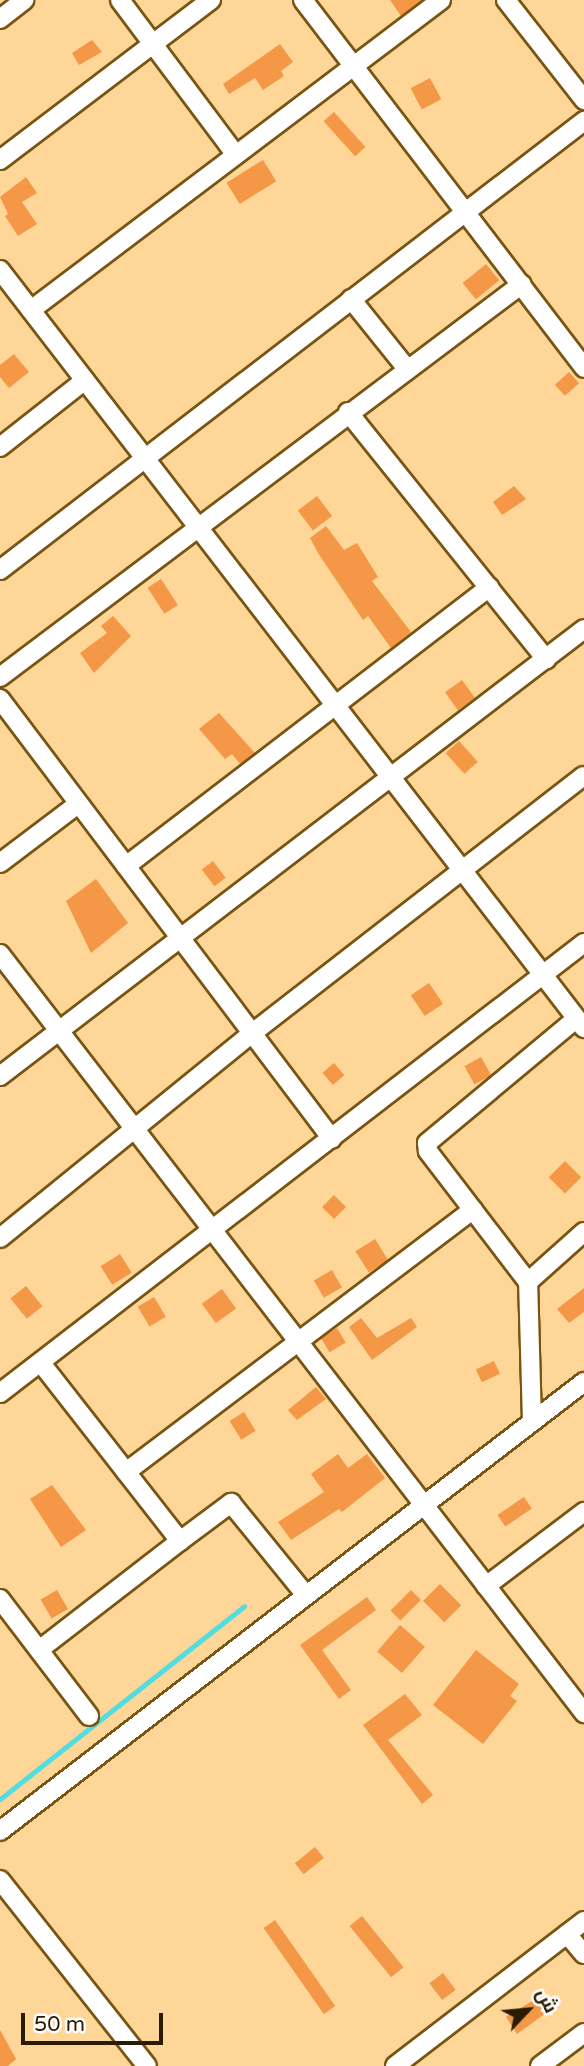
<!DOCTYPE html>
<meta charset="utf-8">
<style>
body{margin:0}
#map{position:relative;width:584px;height:2066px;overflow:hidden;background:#fed698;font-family:"Varela Round",Cairo,sans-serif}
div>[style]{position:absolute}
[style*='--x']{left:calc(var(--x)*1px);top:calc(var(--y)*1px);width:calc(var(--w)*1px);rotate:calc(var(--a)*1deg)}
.stream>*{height:5px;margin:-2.5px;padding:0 2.5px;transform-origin:2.5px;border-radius:2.5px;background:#54dde1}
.building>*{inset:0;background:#f49747;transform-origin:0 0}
.roads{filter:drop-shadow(2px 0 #785512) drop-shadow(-2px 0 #785512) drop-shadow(0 2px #785512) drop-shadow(0 -2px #785512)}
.street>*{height:18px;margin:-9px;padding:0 9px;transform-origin:9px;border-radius:9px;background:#fff}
span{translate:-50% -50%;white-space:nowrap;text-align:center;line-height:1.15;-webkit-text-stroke:7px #fefefe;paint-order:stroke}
.north{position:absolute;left:493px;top:1975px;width:70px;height:70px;-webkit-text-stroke:5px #fefefe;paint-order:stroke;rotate:64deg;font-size:19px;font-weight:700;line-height:28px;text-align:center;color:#2a1c03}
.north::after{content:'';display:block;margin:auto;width:24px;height:32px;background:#2a1c03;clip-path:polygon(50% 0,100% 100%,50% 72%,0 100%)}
.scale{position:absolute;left:21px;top:2013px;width:142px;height:32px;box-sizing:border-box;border:4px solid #2a1c03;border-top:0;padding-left:9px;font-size:21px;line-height:24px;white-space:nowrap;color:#2a1c03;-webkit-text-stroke:5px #fefefe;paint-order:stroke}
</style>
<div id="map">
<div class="stream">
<div style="--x:0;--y:1799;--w:311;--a:-38.3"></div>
</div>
<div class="building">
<div style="clip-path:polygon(390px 0,422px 0,401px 16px)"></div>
<div style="clip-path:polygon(92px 40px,102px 52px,79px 65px,72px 53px)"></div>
<div style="clip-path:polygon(280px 44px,293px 62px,281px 71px,284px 76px,263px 90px,255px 78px,229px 94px,223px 84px)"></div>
<div style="left:430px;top:78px;width:24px;height:22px;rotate:62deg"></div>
<div style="left:334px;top:112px;width:47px;height:14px;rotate:48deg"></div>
<div style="left:263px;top:160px;width:25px;height:43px;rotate:58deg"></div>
<div style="clip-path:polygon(26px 177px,37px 193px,22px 202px,37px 224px,18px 236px,5px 216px,8px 214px,0 197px)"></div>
<div style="left:486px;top:264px;width:21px;height:30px;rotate:51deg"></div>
<div style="clip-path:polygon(14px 354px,29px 372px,9px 388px,0 377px,0 365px)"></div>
<div style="left:569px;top:372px;width:15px;height:19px;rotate:48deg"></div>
<div style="clip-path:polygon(514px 486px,526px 499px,502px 515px,493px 502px)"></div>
<div style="left:317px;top:496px;width:25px;height:24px;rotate:53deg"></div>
<div style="clip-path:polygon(326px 526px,344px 550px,357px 543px,378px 577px,372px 581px,411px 632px,391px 648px,368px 616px,363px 620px,318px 553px,310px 538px)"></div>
<div style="left:161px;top:579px;width:31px;height:16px;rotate:57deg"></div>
<div style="clip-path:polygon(113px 616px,131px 636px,94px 673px,80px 653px,107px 633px,101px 626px)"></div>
<div style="left:462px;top:680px;width:22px;height:21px;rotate:54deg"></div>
<div style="clip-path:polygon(219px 713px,255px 753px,240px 764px,232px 754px,225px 759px,199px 729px)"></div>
<div style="left:459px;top:741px;width:28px;height:18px;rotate:48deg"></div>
<div style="left:213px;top:861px;width:21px;height:14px;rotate:53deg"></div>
<div style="clip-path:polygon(96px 879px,128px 923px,91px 953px,66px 901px)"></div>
<div style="left:429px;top:983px;width:25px;height:22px;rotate:56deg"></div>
<div style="left:481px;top:1057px;width:21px;height:19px;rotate:61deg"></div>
<div style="left:334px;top:1063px;width:16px;height:15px;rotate:50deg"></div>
<div style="left:565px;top:1161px;width:23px;height:23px;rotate:45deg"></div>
<div style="left:334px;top:1195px;width:17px;height:17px;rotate:45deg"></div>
<div style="left:375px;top:1239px;width:25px;height:23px;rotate:58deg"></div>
<div style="left:120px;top:1254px;width:22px;height:23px;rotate:58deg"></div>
<div style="left:332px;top:1270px;width:20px;height:21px;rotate:60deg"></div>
<div style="left:26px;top:1286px;width:26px;height:20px;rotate:51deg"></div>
<div style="clip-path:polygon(584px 1288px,584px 1312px,569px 1323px,557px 1309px)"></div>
<div style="left:222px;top:1289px;width:24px;height:25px;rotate:54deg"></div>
<div style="left:154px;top:1297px;width:23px;height:19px;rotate:59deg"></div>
<div style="clip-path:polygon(361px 1318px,377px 1338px,411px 1318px,417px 1327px,372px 1360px,349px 1327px)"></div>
<div style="left:337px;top:1328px;width:17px;height:19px;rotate:59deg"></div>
<div style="left:494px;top:1361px;width:14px;height:20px;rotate:65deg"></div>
<div style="clip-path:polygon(316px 1387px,326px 1399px,297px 1420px,288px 1410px)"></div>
<div style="left:244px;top:1412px;width:22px;height:17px;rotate:58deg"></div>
<div style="clip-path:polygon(338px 1454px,348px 1468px,367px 1454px,385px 1478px,342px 1512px,339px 1509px,291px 1540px,278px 1522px,324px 1492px,311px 1474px)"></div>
<div style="clip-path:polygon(52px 1485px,86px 1530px,61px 1547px,30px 1499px)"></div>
<div style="left:524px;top:1497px;width:14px;height:32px;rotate:56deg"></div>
<div style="left:440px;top:1584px;width:30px;height:24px;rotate:45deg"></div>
<div style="left:57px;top:1590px;width:22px;height:19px;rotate:60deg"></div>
<div style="left:411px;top:1590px;width:14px;height:29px;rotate:45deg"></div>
<div style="clip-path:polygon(367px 1597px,376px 1610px,322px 1650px,351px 1690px,339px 1699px,300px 1645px)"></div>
<div style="left:400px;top:1625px;width:33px;height:35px;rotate:41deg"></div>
<div style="clip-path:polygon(476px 1650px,519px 1684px,510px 1696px,517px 1701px,483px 1744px,433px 1705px)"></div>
<div style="clip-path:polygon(405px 1694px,422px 1715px,388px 1740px,433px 1795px,422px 1804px,363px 1725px)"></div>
<div style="left:315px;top:1847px;width:14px;height:26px;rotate:51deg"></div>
<div style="left:362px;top:1916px;width:66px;height:16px;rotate:51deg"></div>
<div style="left:275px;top:1920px;width:105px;height:14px;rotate:55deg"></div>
<div style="left:443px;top:1973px;width:21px;height:17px;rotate:53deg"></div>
<div style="clip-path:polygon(537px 1998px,546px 2013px,517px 2034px,506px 2017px)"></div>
<div style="clip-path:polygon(0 2030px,16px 2059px,8px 2066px,0 2066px)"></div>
</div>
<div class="roads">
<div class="street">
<div style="--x:120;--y:0;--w:192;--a:53.2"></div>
<div style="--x:303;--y:0;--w:463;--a:52.6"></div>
<div style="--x:506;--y:0;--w:127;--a:52"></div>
<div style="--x:0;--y:19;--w:31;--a:-38"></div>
<div style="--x:0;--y:160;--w:265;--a:-37.2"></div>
<div style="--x:0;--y:270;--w:957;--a:52.39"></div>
<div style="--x:351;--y:299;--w:90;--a:51.3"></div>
<div style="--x:31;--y:310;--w:514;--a:-37.09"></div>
<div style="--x:348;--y:412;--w:317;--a:51.3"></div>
<div style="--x:0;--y:447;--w:108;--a:-38.2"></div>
<div style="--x:0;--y:570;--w:737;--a:-37.55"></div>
<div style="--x:0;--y:677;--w:653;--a:-36.98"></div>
<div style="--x:0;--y:699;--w:551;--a:52.96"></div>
<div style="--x:0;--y:863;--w:98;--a:-37.1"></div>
<div style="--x:126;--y:866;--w:458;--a:-37.5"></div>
<div style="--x:0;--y:954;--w:958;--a:52.42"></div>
<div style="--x:0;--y:1076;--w:735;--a:-37.43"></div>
<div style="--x:0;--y:1238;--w:323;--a:-39.1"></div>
<div style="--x:251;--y:1034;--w:421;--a:-37.8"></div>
<div style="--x:528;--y:1282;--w:165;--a:-127.4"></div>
<div style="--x:428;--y:1151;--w:8;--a:-97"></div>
<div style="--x:427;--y:1143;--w:194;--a:-39.8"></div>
<div style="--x:41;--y:1363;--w:226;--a:52"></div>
<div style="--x:180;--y:1541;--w:64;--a:-36.7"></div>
<div style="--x:231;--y:1503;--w:117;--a:50.9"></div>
<div style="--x:0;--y:1393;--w:737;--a:-37.62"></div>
<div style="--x:532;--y:1422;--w:140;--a:-91.6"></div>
<div style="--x:528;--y:1282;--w:75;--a:-41.8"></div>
<div style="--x:126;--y:1472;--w:435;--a:-37.1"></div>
<div style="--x:486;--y:1586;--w:123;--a:-37.1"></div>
<div style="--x:0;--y:1599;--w:147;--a:52.7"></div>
<div style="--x:39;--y:1650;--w:178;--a:-37.7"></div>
<div style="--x:0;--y:1831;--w:737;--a:-37.55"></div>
<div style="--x:0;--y:1880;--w:237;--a:51.7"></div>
<div style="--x:567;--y:1934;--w:26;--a:50"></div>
<div style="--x:395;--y:2066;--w:238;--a:-37.5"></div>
<div style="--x:540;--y:2066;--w:55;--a:-36.9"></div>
</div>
</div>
<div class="north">ش</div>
<div class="scale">50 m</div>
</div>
